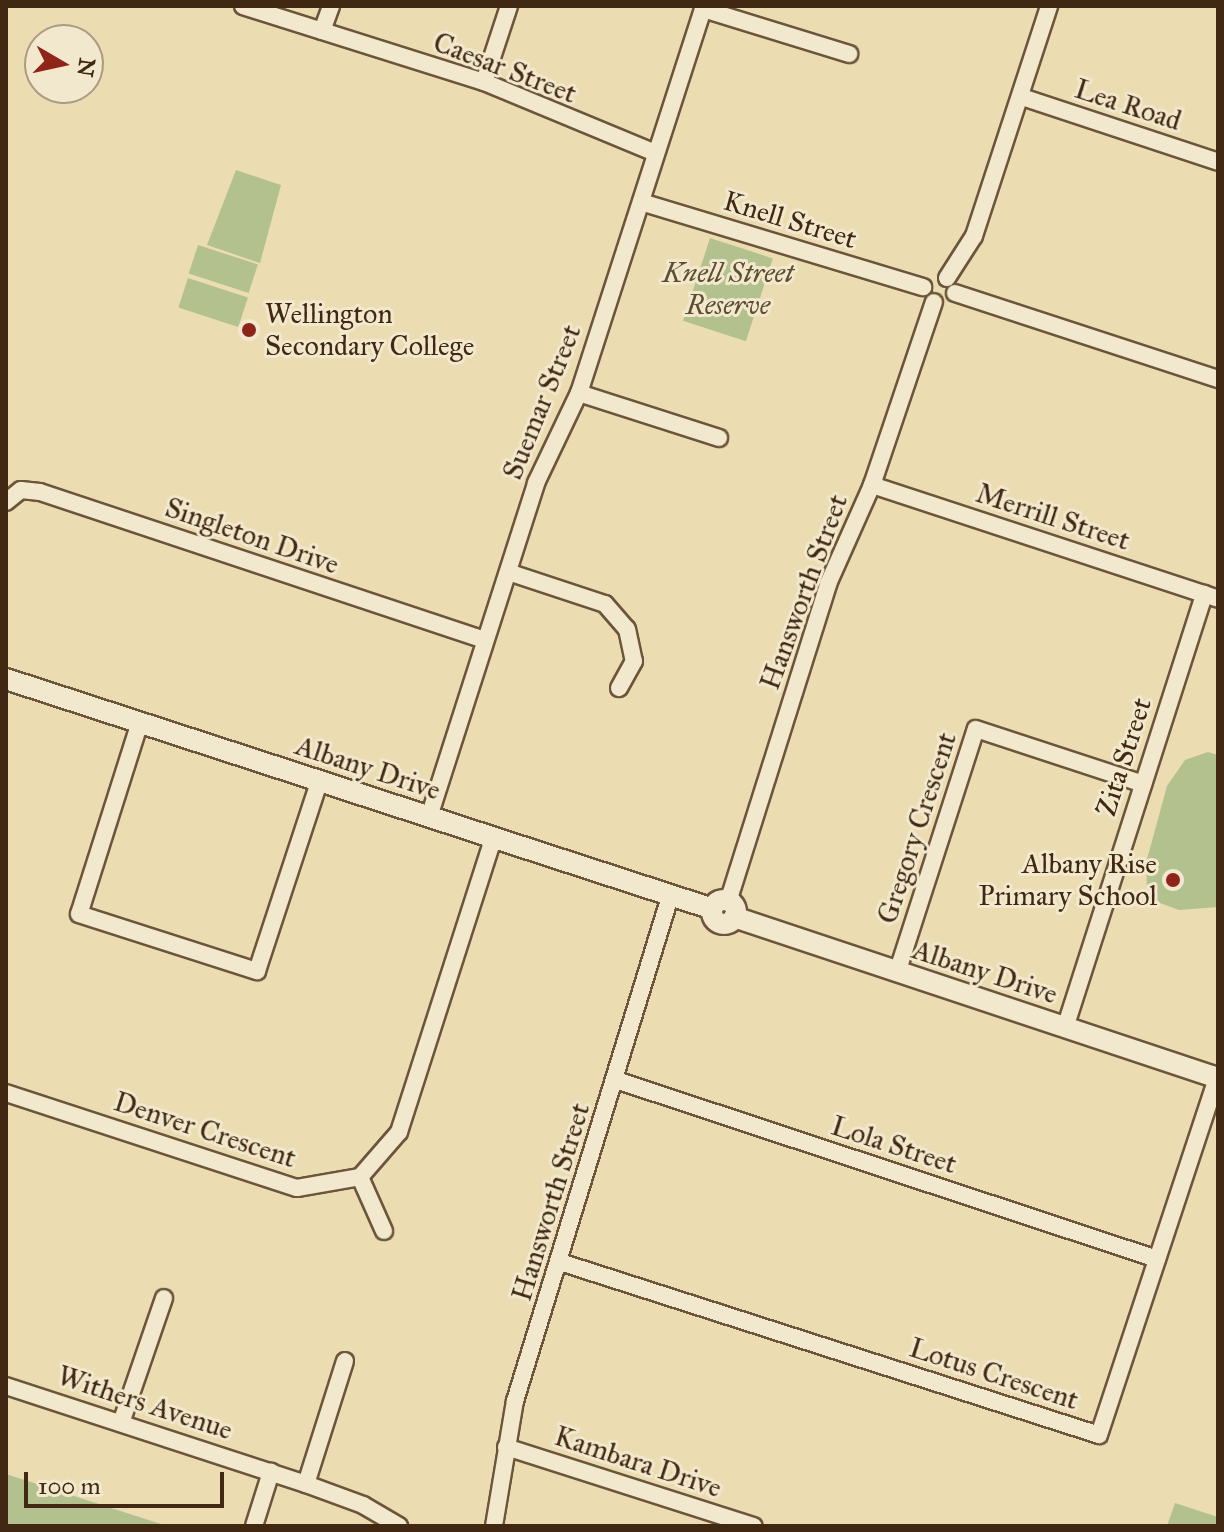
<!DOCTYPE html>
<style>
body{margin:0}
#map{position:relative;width:1224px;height:1532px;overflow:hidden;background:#ebdcb2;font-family:"IM FELL Great Primer",serif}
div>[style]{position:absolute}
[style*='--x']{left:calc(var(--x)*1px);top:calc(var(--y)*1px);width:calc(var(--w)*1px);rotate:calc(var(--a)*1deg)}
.green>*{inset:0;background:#b3c18f;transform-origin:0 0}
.roads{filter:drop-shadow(2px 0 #6c553a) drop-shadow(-2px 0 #6c553a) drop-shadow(0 2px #6c553a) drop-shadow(0 -2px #6c553a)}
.minor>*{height:16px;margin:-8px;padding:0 8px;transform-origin:8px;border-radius:8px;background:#f2e8cd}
.tertiary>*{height:20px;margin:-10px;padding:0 10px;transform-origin:10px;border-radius:10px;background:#f2e8cd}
.tertiary>.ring{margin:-10px;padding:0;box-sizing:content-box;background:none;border:20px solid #f2e8cd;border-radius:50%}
.dots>*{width:22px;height:22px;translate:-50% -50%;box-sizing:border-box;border:4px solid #f2e8cd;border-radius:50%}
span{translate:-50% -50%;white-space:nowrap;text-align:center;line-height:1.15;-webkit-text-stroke:6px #f2e8cd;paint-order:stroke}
.street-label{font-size:28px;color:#412812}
.park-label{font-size:28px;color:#5e4e31;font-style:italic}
.poi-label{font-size:28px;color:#412812}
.left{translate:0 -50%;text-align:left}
.right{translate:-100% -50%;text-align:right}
.frame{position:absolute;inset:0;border:8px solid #412812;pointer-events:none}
.north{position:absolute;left:24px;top:24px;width:80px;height:80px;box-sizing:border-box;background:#f2e8cd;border:2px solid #ab9b82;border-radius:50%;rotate:99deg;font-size:22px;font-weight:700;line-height:32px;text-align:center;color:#412812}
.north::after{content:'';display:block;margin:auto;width:28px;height:36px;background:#8f2418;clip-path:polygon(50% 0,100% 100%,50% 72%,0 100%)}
.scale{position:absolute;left:24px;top:1472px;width:200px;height:36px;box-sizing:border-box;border:4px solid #412812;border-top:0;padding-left:10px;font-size:24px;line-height:28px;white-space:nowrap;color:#412812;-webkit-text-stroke:6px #f2e8cd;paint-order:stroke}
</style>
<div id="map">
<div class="green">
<div style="clip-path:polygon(236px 170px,281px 185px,260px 263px,207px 245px)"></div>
<div style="left:710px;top:238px;width:66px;height:87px;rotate:18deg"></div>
<div style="left:198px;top:245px;width:63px;height:30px;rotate:18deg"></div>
<div style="left:188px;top:278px;width:63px;height:31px;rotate:18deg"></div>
<div style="clip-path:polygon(1208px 752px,1218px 755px,1218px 907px,1179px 910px,1160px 903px,1147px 888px,1146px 863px,1167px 786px,1185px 760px)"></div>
<div style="clip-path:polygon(6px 1474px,167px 1526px,6px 1526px)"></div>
<div style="clip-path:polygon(1175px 1503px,1218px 1517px,1218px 1526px,1167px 1526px)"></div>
</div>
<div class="roads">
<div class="minor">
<div style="--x:243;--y:6;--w:253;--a:17.5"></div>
<div style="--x:484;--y:82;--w:185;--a:22.5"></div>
<div style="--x:703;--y:9;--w:153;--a:17.1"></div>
<div style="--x:322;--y:31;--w:27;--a:-70"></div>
<div style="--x:484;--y:82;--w:80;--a:-71.8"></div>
<div style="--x:1022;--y:97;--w:206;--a:18.3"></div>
<div style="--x:641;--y:202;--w:295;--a:16.8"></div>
<div style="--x:947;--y:278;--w:50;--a:-57.3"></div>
<div style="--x:974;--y:236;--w:242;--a:-71.9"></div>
<div style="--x:955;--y:293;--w:277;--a:18.1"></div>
<div style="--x:579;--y:393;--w:147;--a:17.8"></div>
<div style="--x:872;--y:485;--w:364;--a:18.2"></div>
<div style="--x:6;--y:502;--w:19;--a:-39"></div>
<div style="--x:21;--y:490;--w:19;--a:6"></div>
<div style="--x:40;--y:492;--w:469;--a:18.4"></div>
<div style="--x:508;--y:572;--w:102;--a:18.3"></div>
<div style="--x:605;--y:604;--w:33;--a:49"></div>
<div style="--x:627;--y:629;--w:33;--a:78"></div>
<div style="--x:634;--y:661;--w:31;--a:119"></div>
<div style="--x:140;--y:722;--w:201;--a:107.6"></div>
<div style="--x:79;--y:914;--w:187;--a:17.8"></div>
<div style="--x:257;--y:971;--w:199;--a:-71.8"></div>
<div style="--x:429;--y:817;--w:351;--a:-72.2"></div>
<div style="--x:536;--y:483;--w:100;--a:-64.5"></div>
<div style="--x:579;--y:393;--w:407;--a:-72.1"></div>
<div style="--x:728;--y:902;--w:333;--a:-72.5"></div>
<div style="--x:828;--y:584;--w:108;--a:-66"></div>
<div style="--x:872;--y:485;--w:193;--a:-71.3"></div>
<div style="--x:897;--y:973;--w:256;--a:-72.1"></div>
<div style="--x:976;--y:729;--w:176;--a:18.2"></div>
<div style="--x:1065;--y:1028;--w:456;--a:-72.2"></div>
<div style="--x:616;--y:1080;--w:570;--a:18.31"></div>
<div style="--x:6;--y:1093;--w:306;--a:18.1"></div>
<div style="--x:297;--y:1188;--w:64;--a:-9.9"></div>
<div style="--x:360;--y:1177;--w:60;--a:-49.1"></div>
<div style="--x:399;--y:1132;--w:308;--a:-72.2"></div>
<div style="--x:360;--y:1177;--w:59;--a:66"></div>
<div style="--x:560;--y:1262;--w:566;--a:17.79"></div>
<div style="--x:1099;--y:1435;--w:376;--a:-71.7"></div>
<div style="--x:6;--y:1386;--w:316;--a:18.1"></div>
<div style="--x:306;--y:1484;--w:61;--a:20.2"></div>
<div style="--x:363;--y:1505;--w:42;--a:30.3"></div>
<div style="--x:121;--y:1423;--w:132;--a:-71"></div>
<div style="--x:506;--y:1447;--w:260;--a:17.7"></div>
<div style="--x:306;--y:1484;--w:129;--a:-72.4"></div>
<div style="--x:254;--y:1526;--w:57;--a:-72.5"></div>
<div style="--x:494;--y:1526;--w:127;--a:-80.5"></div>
<div style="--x:515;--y:1401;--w:527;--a:-72.91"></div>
</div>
<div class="tertiary">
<div style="--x:6;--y:679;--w:743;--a:18.02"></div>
<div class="ring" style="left:712px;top:900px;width:4px;height:4px"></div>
<div style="--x:734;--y:917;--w:510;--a:18.4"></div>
</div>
</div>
<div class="dots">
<div style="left:249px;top:330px;background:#8f2418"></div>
<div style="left:1173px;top:880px;background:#8f2418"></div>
</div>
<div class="street-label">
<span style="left:505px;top:68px;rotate:21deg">Caesar Street</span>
<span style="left:1128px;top:105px;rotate:18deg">Lea Road</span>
<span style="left:790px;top:220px;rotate:17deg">Knell Street</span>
<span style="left:542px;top:402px;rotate:-68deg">Suemar Street</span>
<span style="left:1053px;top:517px;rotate:18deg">Merrill Street</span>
<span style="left:252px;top:536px;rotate:19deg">Singleton Drive</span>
<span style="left:804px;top:592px;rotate:-70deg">Hansworth Street</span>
<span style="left:1124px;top:757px;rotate:-72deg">Zita Street</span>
<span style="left:368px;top:768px;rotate:18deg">Albany Drive</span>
<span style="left:917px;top:828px;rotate:-72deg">Gregory Crescent</span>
<span style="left:985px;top:972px;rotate:18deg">Albany Drive</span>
<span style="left:205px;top:1130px;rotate:18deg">Denver Crescent</span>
<span style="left:894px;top:1145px;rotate:18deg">Lola Street</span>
<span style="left:551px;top:1202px;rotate:-73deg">Hansworth Street</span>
<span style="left:994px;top:1374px;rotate:18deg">Lotus Crescent</span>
<span style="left:145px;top:1403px;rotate:18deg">Withers Avenue</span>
<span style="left:638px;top:1462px;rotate:18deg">Kambara Drive</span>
</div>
<div class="park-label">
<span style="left:728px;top:289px">Knell Street<br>Reserve</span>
</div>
<div class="poi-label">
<span class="left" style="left:265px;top:330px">Wellington<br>Secondary College</span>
<span class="right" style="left:1157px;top:880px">Albany Rise<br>Primary School</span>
</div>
<div class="frame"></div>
<div class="north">N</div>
<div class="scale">100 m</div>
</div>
